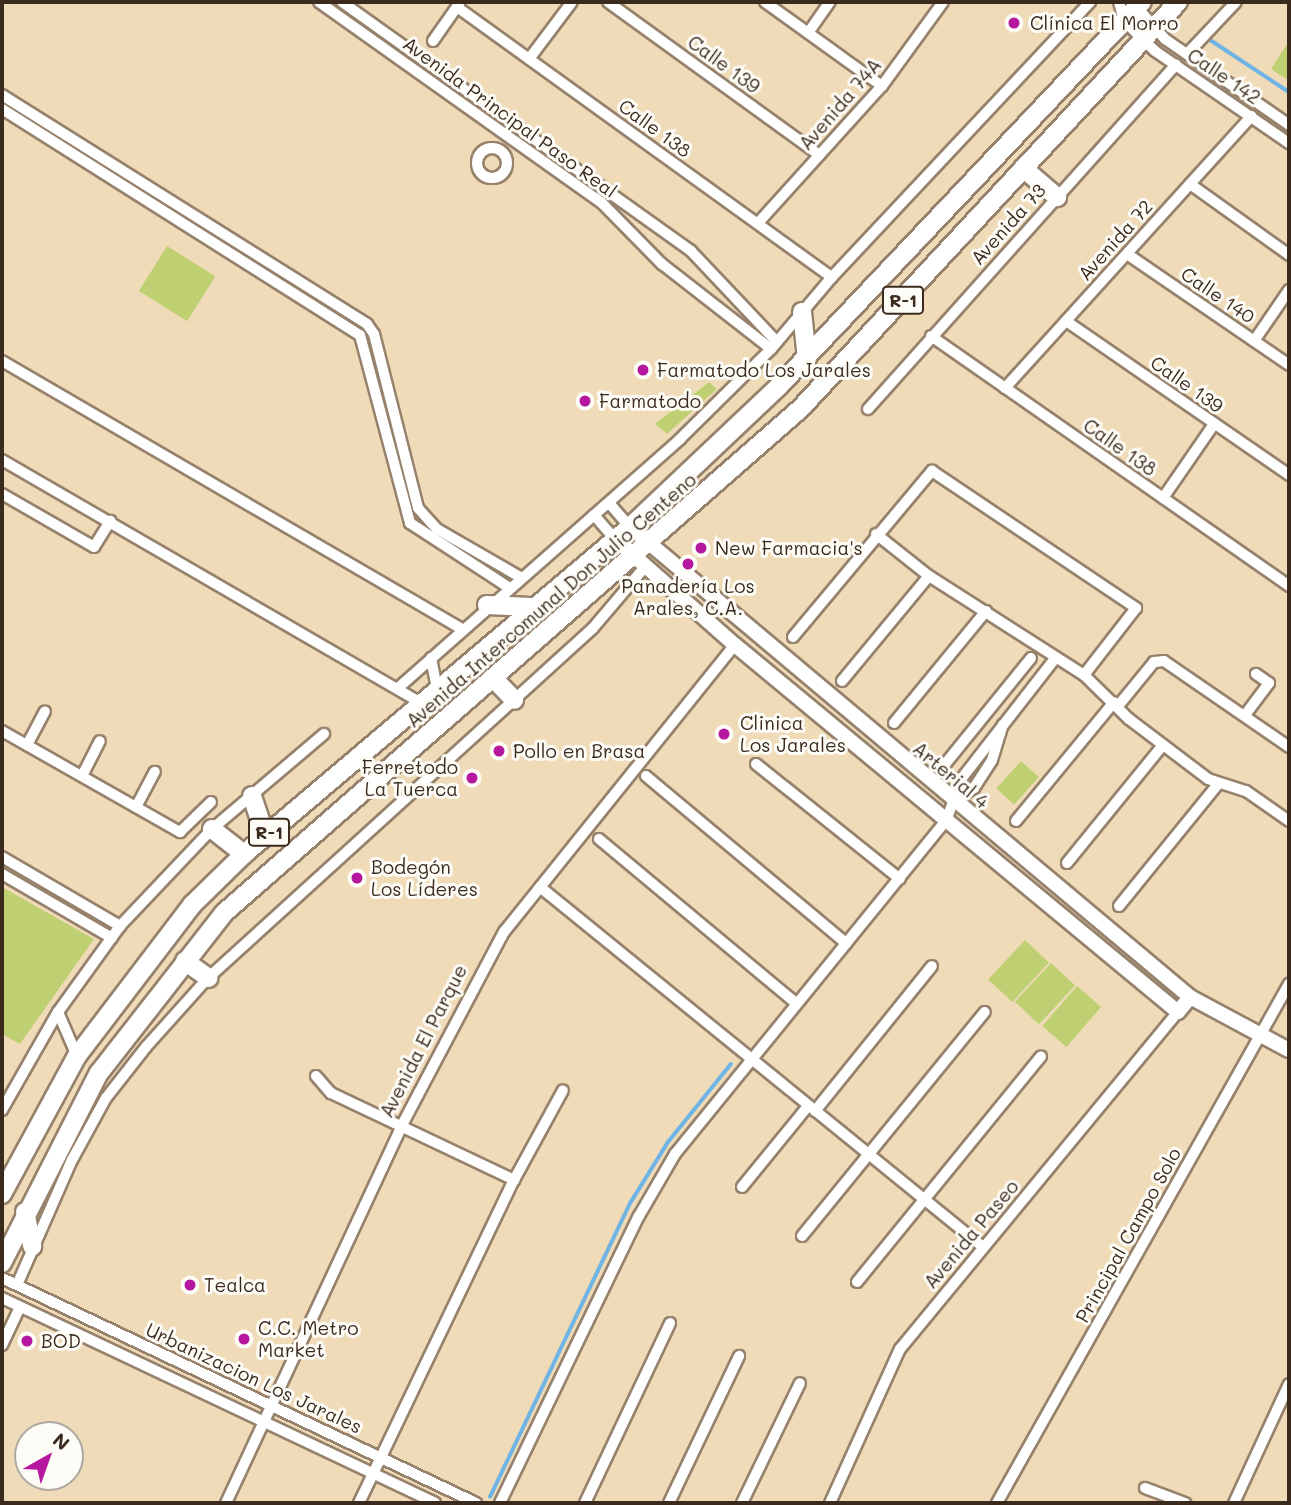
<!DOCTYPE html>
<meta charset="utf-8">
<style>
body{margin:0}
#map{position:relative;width:1291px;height:1505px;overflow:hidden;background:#f0dbb9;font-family:Mali,sans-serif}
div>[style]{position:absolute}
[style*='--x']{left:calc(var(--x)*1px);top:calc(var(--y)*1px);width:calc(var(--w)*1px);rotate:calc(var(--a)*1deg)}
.green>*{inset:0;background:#bfd072;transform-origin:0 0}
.stream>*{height:3.5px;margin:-1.75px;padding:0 1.75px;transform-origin:1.75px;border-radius:1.75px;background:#70b4e6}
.roads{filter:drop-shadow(2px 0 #96826c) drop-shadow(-2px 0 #96826c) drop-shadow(0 2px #96826c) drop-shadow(0 -2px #96826c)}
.minor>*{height:10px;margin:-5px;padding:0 5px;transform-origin:5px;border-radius:5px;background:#fff}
.minor>.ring{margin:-5px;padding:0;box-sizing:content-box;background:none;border:10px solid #fff;border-radius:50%}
.tertiary>*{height:14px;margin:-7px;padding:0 7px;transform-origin:7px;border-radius:7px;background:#fff}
.primary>*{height:18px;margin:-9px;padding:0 9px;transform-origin:9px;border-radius:9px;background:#fff}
.dots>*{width:19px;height:19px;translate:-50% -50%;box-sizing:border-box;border:4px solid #fdfcf7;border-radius:50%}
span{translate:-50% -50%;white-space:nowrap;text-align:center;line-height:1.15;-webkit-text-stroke:6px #fdfcf7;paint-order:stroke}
.shield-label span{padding:2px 5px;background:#fdfcf7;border:2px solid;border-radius:5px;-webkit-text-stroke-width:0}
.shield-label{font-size:18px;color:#3b2a1e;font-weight:700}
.poi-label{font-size:19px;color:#3b2a1e}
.left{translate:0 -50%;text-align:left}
.right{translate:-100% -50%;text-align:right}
.street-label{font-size:19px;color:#3b2a1e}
.frame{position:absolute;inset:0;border:4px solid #3b2a1e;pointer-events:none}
.north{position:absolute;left:14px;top:1421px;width:70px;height:70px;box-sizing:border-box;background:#fdfcf7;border:2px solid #afa8a0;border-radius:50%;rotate:40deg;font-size:19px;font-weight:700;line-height:28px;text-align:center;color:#3b2a1e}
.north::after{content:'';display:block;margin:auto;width:24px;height:32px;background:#b5179e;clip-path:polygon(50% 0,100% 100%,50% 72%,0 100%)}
</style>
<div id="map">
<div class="green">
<div style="clip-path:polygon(1289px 41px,1289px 81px,1271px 69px)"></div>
<div style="left:167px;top:246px;width:57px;height:53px;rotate:32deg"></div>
<div style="clip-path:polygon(709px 382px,717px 389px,667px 434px,655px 424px)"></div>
<div style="left:1021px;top:761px;width:24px;height:37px;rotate:42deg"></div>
<div style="clip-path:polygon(2px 887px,94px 939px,20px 1044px,2px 1034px)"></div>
<div style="left:1025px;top:940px;width:33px;height:54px;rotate:43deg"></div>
<div style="left:1051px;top:963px;width:33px;height:53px;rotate:43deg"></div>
<div style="left:1077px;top:986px;width:32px;height:53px;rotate:41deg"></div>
</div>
<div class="stream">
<div style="--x:1209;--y:39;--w:96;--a:33.5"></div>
<div style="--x:490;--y:1497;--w:327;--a:-64.5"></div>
<div style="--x:631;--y:1202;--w:70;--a:-58.3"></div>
<div style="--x:668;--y:1142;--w:100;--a:-51.1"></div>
</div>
<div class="roads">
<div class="minor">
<div style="--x:319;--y:2;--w:347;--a:35.4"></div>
<div style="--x:602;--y:203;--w:86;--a:45.5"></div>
<div style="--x:662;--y:264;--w:138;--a:37.9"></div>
<div style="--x:342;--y:2;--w:429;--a:35.5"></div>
<div style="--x:691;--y:251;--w:125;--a:46.6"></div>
<div style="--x:608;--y:2;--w:261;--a:35.9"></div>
<div style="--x:765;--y:2;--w:144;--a:35.7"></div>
<div style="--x:1119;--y:2;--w:20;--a:75"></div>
<div style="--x:1124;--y:21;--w:43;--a:44.1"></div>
<div style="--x:1155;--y:51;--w:163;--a:34.5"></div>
<div style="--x:1135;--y:5;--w:45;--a:48.6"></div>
<div style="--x:1165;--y:39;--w:151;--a:34.7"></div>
<div style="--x:457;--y:7;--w:462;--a:35.8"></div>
<div style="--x:808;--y:33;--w:38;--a:-55"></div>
<div style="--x:433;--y:41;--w:45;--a:-54.9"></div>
<div style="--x:1187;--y:54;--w:71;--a:-46.7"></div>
<div style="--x:529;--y:59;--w:71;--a:-53"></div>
<div style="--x:2;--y:95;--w:431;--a:32.1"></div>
<div style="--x:367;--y:324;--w:12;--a:55"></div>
<div style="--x:374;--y:334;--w:179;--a:75.8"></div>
<div style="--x:418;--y:508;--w:28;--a:48"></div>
<div style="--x:437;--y:529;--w:96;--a:30"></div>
<div style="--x:2;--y:109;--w:423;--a:32.3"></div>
<div style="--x:360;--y:335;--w:195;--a:75.1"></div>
<div style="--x:410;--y:523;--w:117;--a:33.1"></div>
<div class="ring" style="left:477px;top:148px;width:20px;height:20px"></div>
<div style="--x:1190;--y:184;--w:122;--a:35.6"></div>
<div style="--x:758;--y:223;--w:185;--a:-47.9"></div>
<div style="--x:882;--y:86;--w:104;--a:-54"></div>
<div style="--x:1127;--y:254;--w:196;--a:34.4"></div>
<div style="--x:1066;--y:321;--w:271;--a:34.6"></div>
<div style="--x:931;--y:336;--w:437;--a:34.9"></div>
<div style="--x:1254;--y:341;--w:62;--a:-55.5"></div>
<div style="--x:2;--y:361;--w:532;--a:30.23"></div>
<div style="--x:1005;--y:388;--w:367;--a:-47.8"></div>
<div style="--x:868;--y:409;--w:462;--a:-48.2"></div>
<div style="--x:2;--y:460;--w:482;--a:30.1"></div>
<div style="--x:2;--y:494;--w:106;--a:29.9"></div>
<div style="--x:94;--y:547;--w:31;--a:-58"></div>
<div style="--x:1163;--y:498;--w:90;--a:-55.4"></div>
<div style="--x:609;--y:503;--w:32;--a:49"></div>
<div style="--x:594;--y:515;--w:32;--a:49"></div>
<div style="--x:876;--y:534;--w:68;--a:38.4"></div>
<div style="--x:929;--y:576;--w:184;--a:32.6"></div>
<div style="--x:1084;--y:675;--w:63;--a:44.4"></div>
<div style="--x:1129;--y:719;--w:99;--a:37.2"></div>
<div style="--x:1208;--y:779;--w:40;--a:18"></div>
<div style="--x:1246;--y:791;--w:52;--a:34.9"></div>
<div style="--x:793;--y:637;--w:217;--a:-50.1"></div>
<div style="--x:932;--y:471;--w:246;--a:33.9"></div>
<div style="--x:1136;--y:608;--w:85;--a:127.8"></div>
<div style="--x:431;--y:658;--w:31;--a:79"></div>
<div style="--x:842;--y:681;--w:136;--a:-50.4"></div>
<div style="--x:398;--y:688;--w:376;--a:-41.4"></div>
<div style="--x:680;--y:439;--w:128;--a:-44.7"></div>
<div style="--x:771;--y:349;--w:94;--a:-49.7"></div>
<div style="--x:832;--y:277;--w:377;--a:-46.8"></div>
<div style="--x:1118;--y:706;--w:57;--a:-50.7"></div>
<div style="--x:1154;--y:662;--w:10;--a:-6"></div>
<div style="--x:1164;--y:661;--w:152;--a:34.5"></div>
<div style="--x:1245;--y:715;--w:40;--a:-53"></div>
<div style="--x:1269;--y:683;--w:16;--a:-145"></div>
<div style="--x:894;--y:723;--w:145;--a:-50.6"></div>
<div style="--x:2;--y:731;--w:205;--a:29.6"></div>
<div style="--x:180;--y:832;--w:43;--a:-44.1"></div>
<div style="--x:27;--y:745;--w:38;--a:-62"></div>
<div style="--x:946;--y:763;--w:135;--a:-51"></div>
<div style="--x:756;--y:764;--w:184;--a:38.6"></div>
<div style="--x:82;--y:776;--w:39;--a:-63"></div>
<div style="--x:646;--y:776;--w:261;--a:39.9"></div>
<div style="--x:953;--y:801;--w:25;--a:-32"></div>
<div style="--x:974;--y:788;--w:33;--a:-57"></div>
<div style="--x:992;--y:760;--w:37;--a:-73"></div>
<div style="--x:136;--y:807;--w:40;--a:-62"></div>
<div style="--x:1016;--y:821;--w:154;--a:-50.5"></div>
<div style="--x:599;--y:839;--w:256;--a:39.8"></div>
<div style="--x:2;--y:857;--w:137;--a:30.3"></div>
<div style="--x:1067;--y:863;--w:152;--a:-50.9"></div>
<div style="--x:2;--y:874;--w:127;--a:30.2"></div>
<div style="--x:540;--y:887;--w:571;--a:39.1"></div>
<div style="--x:1119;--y:906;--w:157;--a:-50.9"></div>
<div style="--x:77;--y:1056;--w:48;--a:-113.4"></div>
<div style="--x:58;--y:1012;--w:106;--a:-54.2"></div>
<div style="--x:120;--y:926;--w:134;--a:-46.5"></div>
<div style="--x:212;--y:829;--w:147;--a:-40.3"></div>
<div style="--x:316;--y:1076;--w:23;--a:49"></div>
<div style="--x:331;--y:1093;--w:203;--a:25.4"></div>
<div style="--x:2;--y:1110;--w:113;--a:-60.3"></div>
<div style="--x:815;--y:1111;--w:186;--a:-51.1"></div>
<div style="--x:742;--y:1187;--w:104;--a:-50.8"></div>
<div style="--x:802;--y:1236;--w:289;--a:-50.8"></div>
<div style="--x:2;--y:1278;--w:525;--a:25.39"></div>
<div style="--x:857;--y:1282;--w:291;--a:-50.8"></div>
<div style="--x:17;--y:1285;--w:137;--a:-66.3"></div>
<div style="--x:72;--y:1160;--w:71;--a:-61.3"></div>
<div style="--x:106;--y:1098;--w:65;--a:-51.9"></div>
<div style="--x:146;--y:1047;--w:93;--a:-48.1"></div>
<div style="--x:208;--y:978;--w:520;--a:-42.27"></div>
<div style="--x:593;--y:628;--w:80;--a:-49.6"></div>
<div style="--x:2;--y:1298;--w:479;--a:25.3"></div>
<div style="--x:2;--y:1345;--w:42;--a:-64.7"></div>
<div style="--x:1145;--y:1488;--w:43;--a:20.6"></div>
<div style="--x:226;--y:1503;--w:415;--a:-65"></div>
<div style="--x:401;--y:1127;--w:221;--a:-62.2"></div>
<div style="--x:504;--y:932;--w:368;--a:-51.2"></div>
<div style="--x:359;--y:1503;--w:358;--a:-64.4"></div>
<div style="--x:514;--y:1180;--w:102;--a:-61.4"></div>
<div style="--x:500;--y:1503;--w:319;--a:-64.2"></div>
<div style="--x:639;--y:1216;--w:72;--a:-59.9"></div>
<div style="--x:675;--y:1154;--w:429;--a:-50.9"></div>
<div style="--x:946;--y:821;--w:46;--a:-69.6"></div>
<div style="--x:962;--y:778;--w:150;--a:-52.1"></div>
<div style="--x:585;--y:1503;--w:199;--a:-64.7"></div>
<div style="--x:669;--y:1503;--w:163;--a:-64.5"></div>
<div style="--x:742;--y:1503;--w:133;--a:-64.2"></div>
<div style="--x:830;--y:1503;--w:169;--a:-65.6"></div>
<div style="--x:900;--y:1349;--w:437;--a:-50.5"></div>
<div style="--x:997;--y:1503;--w:596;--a:-60.64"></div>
<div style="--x:1234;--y:1503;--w:131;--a:-65.2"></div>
</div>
<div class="tertiary">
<div style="--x:630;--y:527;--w:731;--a:40.01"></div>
<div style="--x:1190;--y:997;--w:112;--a:28.2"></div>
<div style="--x:615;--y:539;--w:160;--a:41.5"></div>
<div style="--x:735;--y:645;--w:575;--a:39.64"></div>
<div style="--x:1178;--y:1012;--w:19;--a:-51"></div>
</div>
<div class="primary">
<div style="--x:1023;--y:168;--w:45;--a:40.5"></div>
<div style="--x:802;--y:312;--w:47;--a:83.9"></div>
<div style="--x:487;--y:605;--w:44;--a:2.6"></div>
<div style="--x:494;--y:679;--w:29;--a:46"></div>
<div style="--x:252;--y:796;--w:41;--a:71.6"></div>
<div style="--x:212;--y:829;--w:41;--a:38"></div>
<div style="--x:185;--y:961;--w:29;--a:36"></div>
<div style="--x:2;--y:1194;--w:157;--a:-61.5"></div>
<div style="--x:77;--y:1056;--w:190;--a:-52.7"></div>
<div style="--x:192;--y:905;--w:73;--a:-44.4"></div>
<div style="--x:244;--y:854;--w:506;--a:-40.27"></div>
<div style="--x:630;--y:527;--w:205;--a:-43.4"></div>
<div style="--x:779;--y:386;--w:528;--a:-46.61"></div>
<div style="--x:25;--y:1212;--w:35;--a:78"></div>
<div style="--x:2;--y:1263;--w:213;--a:-63"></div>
<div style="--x:99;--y:1073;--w:203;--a:-52"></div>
<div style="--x:224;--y:913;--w:767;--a:-41.19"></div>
<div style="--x:801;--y:408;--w:554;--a:-47.12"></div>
</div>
</div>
<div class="dots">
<div style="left:1014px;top:23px;background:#b5179e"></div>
<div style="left:643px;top:370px;background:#b5179e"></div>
<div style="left:585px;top:401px;background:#b5179e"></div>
<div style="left:701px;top:548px;background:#b5179e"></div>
<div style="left:688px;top:564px;background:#b5179e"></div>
<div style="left:724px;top:734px;background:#b5179e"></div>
<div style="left:499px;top:751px;background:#b5179e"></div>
<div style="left:472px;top:778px;background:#b5179e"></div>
<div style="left:357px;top:878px;background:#b5179e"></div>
<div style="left:190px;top:1285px;background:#b5179e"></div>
<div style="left:244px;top:1339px;background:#b5179e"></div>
<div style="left:27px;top:1341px;background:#b5179e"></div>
</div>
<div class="shield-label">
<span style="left:903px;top:300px">R-1</span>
<span style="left:269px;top:832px">R-1</span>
</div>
<div class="poi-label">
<span class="left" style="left:1030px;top:23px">Clínica El Morro</span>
<span class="left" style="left:657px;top:370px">Farmatodo Los Jarales</span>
<span class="left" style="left:599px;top:401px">Farmatodo</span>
<span class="left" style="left:715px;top:548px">New Farmacia's</span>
<span style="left:688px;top:597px">Panadería Los<br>Arales, C.A.</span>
<span class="left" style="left:740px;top:734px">Clinica<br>Los Jarales</span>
<span class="left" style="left:513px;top:751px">Pollo en Brasa</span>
<span class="right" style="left:458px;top:778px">Ferretodo<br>La Tuerca</span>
<span class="left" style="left:371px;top:878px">Bodegón<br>Los Líderes</span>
<span class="left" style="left:204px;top:1285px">Tealca</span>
<span class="left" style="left:258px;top:1339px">C.C. Metro<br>Market</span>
<span class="left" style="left:41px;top:1341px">BOD</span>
</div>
<div class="street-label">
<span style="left:724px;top:64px;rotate:36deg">Calle 139</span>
<span style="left:1224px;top:76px;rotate:34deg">Calle 142</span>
<span style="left:840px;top:104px;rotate:-49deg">Avenida 74A</span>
<span style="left:510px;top:117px;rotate:36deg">Avenida Principal Paso Real</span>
<span style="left:655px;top:128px;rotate:36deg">Calle 138</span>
<span style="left:1008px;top:224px;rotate:-48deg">Avenida 73</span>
<span style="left:1115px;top:240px;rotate:-48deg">Avenida 72</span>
<span style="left:1218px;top:295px;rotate:34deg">Calle 140</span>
<span style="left:1187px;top:384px;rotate:35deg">Calle 139</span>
<span style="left:1120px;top:447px;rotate:35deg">Calle 138</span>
<span style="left:551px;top:600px;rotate:-41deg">Avenida Intercomunal Don Julio Centeno</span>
<span style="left:951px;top:775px;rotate:40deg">Arterial 4</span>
<span style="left:423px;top:1041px;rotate:-63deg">Avenida El Parque</span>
<span style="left:971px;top:1234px;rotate:-50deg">Avenida Paseo</span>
<span style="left:1128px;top:1235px;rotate:-61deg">Principal Campo Solo</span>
<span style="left:254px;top:1378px;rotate:25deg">Urbanizacion Los Jarales</span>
</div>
<div class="frame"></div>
<div class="north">N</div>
</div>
